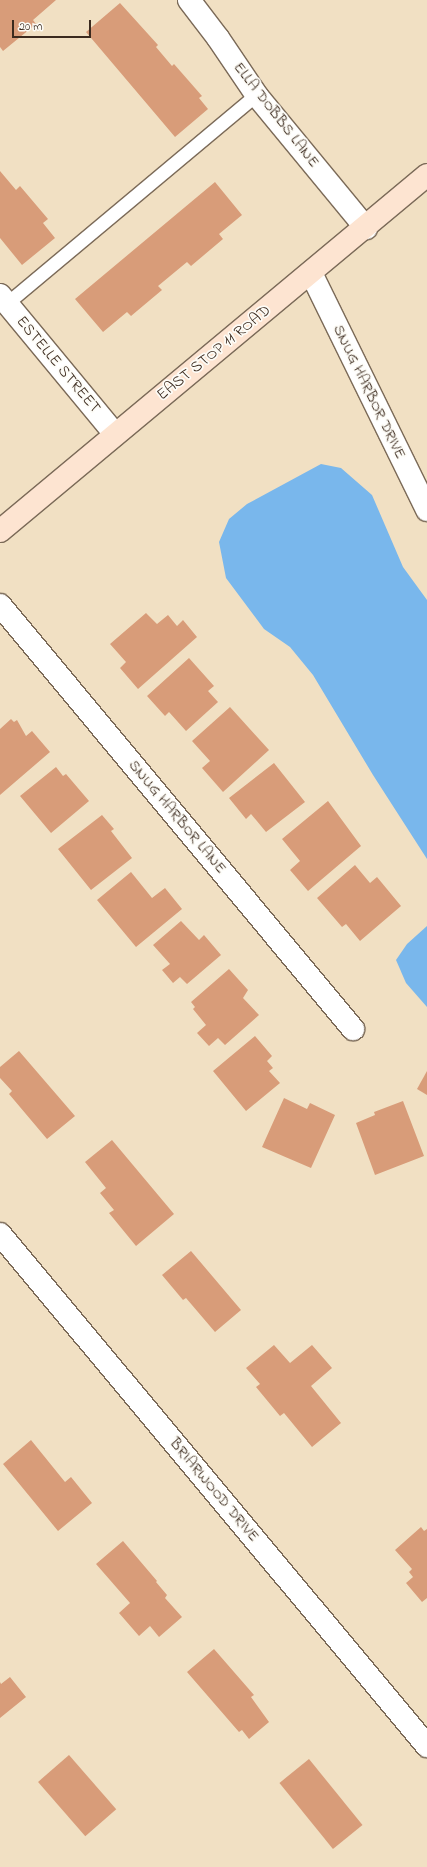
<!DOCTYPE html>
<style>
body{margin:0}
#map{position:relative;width:427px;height:1867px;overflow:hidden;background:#f1e0c3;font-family:"Indie Flower",sans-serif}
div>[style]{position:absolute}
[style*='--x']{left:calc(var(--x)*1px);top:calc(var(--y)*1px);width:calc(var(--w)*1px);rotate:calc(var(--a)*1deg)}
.water>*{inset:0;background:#79b7ec}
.building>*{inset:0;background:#d89c79;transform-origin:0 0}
.roads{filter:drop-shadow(1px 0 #7b6a58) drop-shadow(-1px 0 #7b6a58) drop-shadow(0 1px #7b6a58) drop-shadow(0 -1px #7b6a58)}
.lane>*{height:13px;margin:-6.5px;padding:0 6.5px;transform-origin:6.5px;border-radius:6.5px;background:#fff}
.street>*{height:22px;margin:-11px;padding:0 11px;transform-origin:11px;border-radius:11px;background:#fff}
.secondary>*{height:22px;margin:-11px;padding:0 11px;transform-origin:11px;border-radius:11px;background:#fde4d1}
span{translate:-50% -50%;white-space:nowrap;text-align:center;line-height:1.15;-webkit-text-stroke:3.5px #fdfcf7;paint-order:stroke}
.street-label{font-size:16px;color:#3b2a1e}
.scale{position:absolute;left:12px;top:20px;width:79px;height:18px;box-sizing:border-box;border:2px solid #3b2a1e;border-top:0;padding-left:5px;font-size:12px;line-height:14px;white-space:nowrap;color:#3b2a1e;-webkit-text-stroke:3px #fdfcf7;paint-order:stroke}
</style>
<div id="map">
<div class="water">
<div style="clip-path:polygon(321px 464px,341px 468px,372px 495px,403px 567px,427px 600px,427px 859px,373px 775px,313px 675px,290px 647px,264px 629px,226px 578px,219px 542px,229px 519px,247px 504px)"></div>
<div style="clip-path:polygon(427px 926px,427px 1007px,406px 983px,396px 960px,407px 944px)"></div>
</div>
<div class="building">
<div style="clip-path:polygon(0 0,56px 0,33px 20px,36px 24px,3px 51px,0 47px)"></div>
<div style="clip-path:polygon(120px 3px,158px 45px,156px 47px,172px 66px,174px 64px,202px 96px,199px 98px,208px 109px,175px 137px,86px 32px)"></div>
<div style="clip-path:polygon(0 171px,16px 190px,20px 186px,48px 219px,43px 223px,55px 238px,22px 265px,0 238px)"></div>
<div style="clip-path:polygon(215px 182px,242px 215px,219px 234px,223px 239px,191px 266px,187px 262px,158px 286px,162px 290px,131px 316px,127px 312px,103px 332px,75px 299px)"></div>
<div style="clip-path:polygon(146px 613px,157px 624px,168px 615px,177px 626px,183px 620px,197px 637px,138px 689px,120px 668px,126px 662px,110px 644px)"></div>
<div style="clip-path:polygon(189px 658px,214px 686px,208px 691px,218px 702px,186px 731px,169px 712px,165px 716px,147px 696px)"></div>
<div style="clip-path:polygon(230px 707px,269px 750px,223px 792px,202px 768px,210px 761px,192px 741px)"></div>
<div style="clip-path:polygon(11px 719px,14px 722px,17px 720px,26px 736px,32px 731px,50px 752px,0 795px,0 729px)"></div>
<div style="clip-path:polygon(274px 763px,305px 802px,266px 832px,251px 814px,246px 819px,229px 798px)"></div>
<div style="clip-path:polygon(56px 767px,63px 776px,66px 774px,89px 801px,51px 833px,20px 796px)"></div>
<div style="clip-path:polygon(328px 801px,361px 846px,308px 891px,290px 870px,300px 861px,282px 839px)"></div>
<div style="clip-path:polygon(102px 815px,114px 829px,111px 831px,132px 858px,91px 890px,58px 849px)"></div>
<div style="clip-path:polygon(355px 865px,370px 883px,377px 877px,401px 906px,360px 941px,346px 924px,342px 927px,317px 898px)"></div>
<div style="clip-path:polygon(131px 872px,152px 898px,165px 888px,182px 909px,136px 947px,97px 900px)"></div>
<div style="clip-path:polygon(181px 921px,199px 940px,204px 935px,221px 955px,187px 984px,180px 977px,173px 983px,162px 970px,170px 964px,153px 945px)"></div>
<div style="clip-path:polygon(229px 969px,248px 990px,243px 998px,259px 1015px,225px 1045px,218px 1038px,209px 1046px,197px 1033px,206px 1025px,193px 1009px,195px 1007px,191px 1002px)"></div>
<div style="clip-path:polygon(255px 1036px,272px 1056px,267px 1061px,273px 1068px,269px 1071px,280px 1083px,246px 1111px,213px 1071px)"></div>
<div style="clip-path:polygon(19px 1051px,75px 1116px,47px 1139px,9px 1094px,12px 1091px,0 1078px,0 1067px)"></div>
<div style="clip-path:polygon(427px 1071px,427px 1095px,417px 1089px)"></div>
<div style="clip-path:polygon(284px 1098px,307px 1109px,310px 1103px,335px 1115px,311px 1168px,262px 1147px)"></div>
<div style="clip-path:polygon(403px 1101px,424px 1156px,375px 1175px,356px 1123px,375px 1115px,374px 1112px)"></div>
<div style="clip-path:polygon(112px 1140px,174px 1214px,136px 1246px,109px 1213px,114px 1210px,100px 1193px,106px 1188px,85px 1162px)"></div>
<div style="clip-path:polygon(191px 1251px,241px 1310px,215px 1332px,186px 1298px,183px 1300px,162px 1275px)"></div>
<div style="clip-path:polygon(274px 1345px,290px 1363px,312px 1345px,332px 1368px,311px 1386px,341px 1423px,312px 1447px,284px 1413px,280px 1416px,256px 1387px,260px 1384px,246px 1368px)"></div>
<div style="clip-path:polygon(31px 1440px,65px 1482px,71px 1477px,92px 1503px,58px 1531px,3px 1464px)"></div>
<div style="clip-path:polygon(421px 1527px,424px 1531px,427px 1529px,427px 1598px,422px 1602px,406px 1583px,413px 1577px,409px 1572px,412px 1569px,395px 1550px)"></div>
<div style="clip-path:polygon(123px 1541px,157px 1581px,156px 1582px,167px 1595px,165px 1598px,182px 1617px,159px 1637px,150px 1626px,139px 1636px,119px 1613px,130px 1603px,96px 1564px)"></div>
<div style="clip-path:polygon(214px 1649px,254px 1695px,251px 1697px,269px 1722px,249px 1739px,242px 1730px,239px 1732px,187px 1672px)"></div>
<div style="clip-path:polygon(10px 1677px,26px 1697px,0 1718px,0 1682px,1px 1684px)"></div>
<div style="left:69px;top:1755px;width:72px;height:41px;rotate:49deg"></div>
<div style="left:309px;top:1759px;width:85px;height:38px;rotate:51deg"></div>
</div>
<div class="roads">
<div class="lane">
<div style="--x:7;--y:303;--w:324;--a:-39.9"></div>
</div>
<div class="street">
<div style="--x:189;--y:0;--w:48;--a:52.7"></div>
<div style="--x:218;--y:38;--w:71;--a:55.9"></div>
<div style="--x:258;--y:97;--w:170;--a:50.5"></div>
<div style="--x:311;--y:273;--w:264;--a:63.9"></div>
<div style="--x:0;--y:295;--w:180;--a:50.4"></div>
<div style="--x:0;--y:605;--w:552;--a:50.22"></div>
<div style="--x:0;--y:1234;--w:667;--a:50.17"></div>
</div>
<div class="secondary">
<div style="--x:0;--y:531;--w:556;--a:-39.82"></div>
</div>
</div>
<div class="street-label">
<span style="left:276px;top:115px;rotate:52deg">ELLA DOBBS LANE</span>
<span style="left:214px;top:353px;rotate:-39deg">EAST STOP 11 ROAD</span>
<span style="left:58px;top:365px;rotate:50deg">ESTELLE STREET</span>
<span style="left:369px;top:392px;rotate:64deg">SNUG HARBOR DRIVE</span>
<span style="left:177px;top:817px;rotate:50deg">SNUG HARBOR LANE</span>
<span style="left:214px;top:1490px;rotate:50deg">BRIARWOOD DRIVE</span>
</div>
<div class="scale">20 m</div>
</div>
